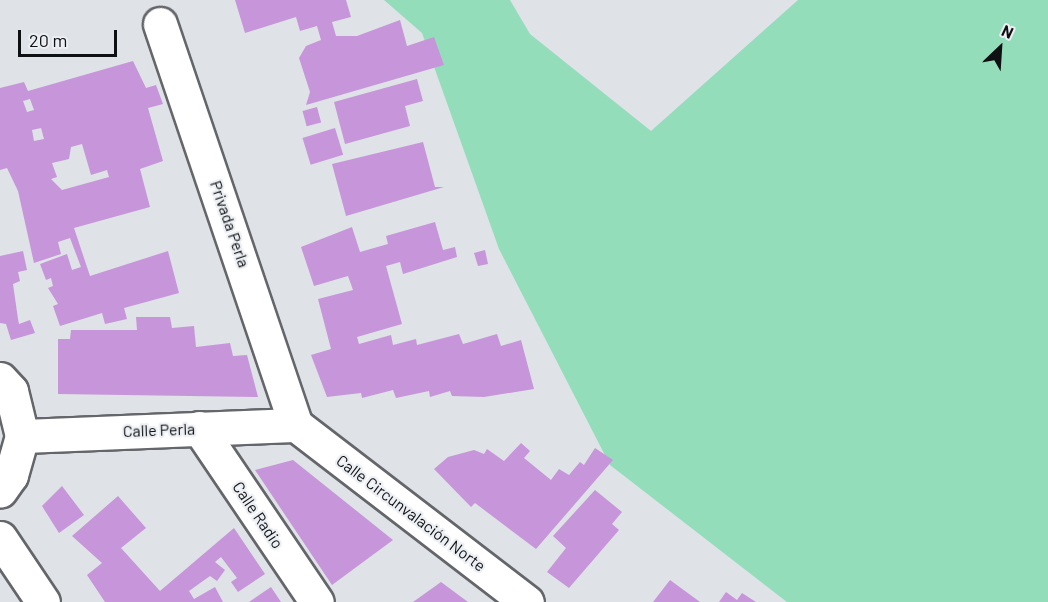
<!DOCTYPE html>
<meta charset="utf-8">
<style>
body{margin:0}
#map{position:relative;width:1048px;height:602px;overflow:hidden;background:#dfe2e7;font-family:Barlow,sans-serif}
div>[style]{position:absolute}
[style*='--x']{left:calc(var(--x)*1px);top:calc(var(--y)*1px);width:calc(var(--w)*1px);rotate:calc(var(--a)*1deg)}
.green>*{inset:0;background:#94ddbb}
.building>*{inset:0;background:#c795da;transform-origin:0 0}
.roads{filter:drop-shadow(2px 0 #64666a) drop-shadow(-2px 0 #64666a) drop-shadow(0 2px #64666a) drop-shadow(0 -2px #64666a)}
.minor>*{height:33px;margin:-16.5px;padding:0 16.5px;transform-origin:16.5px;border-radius:16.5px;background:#fff}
span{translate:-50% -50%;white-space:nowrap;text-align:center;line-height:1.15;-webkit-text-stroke:4.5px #eceff4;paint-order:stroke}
.street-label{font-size:16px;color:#0f1011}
.north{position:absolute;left:970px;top:18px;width:60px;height:60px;-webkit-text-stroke:4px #eceff4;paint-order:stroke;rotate:25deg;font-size:16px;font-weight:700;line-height:24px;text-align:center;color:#0f1011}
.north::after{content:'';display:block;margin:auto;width:21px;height:27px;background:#0f1011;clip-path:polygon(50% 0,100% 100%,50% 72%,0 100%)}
.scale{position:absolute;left:18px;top:30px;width:99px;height:27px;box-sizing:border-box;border:3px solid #0f1011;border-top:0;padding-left:8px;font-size:18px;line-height:21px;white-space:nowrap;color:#0f1011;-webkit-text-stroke:4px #eceff4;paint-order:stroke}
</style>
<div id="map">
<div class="green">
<div style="clip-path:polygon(384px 0,510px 0,530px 34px,651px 131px,798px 0,1048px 0,1048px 602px,787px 602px,610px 465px,499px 249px,422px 33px)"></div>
</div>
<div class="building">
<div style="clip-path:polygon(235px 0,346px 0,351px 17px,332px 22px,336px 36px,357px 36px,400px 20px,407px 46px,434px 37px,444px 65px,306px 105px,310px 92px,299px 58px,306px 46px,321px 40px,317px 26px,300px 31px,296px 17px,245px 33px)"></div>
<div style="clip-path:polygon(evenodd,133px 61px,146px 88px,156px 85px,163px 104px,148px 108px,163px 161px,140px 169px,150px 207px,74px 228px,90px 276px,168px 251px,179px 293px,124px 308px,127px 319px,105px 324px,102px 313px,60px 326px,53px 306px,58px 304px,48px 288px,53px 286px,51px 278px,46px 280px,40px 264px,67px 254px,72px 270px,81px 267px,70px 238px,58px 242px,61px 254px,34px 263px,18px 191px,7px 168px,0 170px,0 88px,24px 82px,28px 91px,133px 61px,30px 99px,34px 110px,27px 112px,23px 101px,30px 99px,133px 61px,41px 128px,44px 139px,34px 141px,32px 130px,41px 128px,133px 61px,82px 144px,91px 175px,107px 170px,109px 177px,62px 190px,51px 179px,57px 177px,52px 163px,69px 159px,71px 147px,82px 144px)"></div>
<div style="clip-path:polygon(417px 79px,423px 101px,405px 106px,410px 126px,345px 144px,334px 102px)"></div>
<div style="left:317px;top:107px;width:16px;height:15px;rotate:75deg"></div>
<div style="left:335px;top:128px;width:28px;height:34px;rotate:73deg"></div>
<div style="clip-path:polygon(423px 142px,435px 187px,444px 187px,346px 216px,332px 164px)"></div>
<div style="clip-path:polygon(435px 222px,443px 250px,455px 247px,457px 257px,403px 274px,400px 262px,386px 266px,402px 324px,357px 337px,359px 344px,391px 335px,393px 345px,416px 339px,417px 345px,459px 334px,463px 344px,497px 334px,501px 346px,521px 340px,534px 389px,484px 397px,452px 396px,450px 391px,430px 397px,429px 391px,396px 398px,393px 390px,362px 398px,361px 393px,327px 397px,311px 355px,331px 349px,318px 299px,353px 290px,348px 276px,314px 286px,301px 247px,352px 227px,360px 252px,388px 244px,386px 236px)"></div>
<div style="clip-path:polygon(485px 250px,488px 264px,478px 266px,474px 253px)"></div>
<div style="clip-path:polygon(23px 251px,27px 270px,18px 272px,20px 281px,13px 284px,18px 319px,19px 324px,30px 320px,35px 333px,11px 340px,6px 324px,0 323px,0 256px)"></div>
<div style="clip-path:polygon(136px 317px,170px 317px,172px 328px,194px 326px,196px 347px,230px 343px,233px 356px,247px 355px,258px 397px,58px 394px,58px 339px,70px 339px,71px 330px,137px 330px)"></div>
<div style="clip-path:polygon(521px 443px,530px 451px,524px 458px,551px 480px,559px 469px,569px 475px,580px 462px,584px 465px,595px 448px,613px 460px,536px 549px,475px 503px,471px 507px,434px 469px,448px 457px,474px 450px,484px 454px,487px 449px,504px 461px)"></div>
<div style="clip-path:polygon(293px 460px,393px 540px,332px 585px,255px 470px)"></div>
<div style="clip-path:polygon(62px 486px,84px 515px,59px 533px,42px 506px)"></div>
<div style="clip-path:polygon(595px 490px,622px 512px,612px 524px,619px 530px,569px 588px,547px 572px,566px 548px,553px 536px)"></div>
<div style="clip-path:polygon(118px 496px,146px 528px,121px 548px,160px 591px,234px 528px,265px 574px,238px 592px,231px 582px,237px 578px,221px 557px,215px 562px,225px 570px,217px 581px,210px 576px,189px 591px,194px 599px,215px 587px,223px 602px,105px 602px,87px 575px,102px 563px,72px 536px)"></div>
<div style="clip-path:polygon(670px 580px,700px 602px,653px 602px)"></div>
<div style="clip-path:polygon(441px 582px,468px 602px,413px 602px)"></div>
<div style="clip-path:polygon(271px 587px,281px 602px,249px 602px)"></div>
<div style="clip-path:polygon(726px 592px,737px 600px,742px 593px,756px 602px,719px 602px)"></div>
</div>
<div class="roads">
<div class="minor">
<div style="--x:160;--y:24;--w:423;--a:71.3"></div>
<div style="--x:0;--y:379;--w:16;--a:47"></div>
<div style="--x:11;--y:391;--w:46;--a:76.3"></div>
<div style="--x:22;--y:436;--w:41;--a:105.8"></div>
<div style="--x:11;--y:475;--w:19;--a:125"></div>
<div style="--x:296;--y:425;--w:291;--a:37.5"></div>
<div style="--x:199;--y:428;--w:210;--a:55.9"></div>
<div style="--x:22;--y:436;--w:274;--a:-2.3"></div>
<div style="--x:0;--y:538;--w:77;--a:56.1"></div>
</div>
</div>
<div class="street-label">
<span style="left:230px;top:224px;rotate:71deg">Privada Perla</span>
<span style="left:159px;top:430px;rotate:-2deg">Calle Perla</span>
<span style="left:411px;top:513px;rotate:37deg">Calle Circunvalación Norte</span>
<span style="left:258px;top:515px;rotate:56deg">Calle Radio</span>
</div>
<div class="north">N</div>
<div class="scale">20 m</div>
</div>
